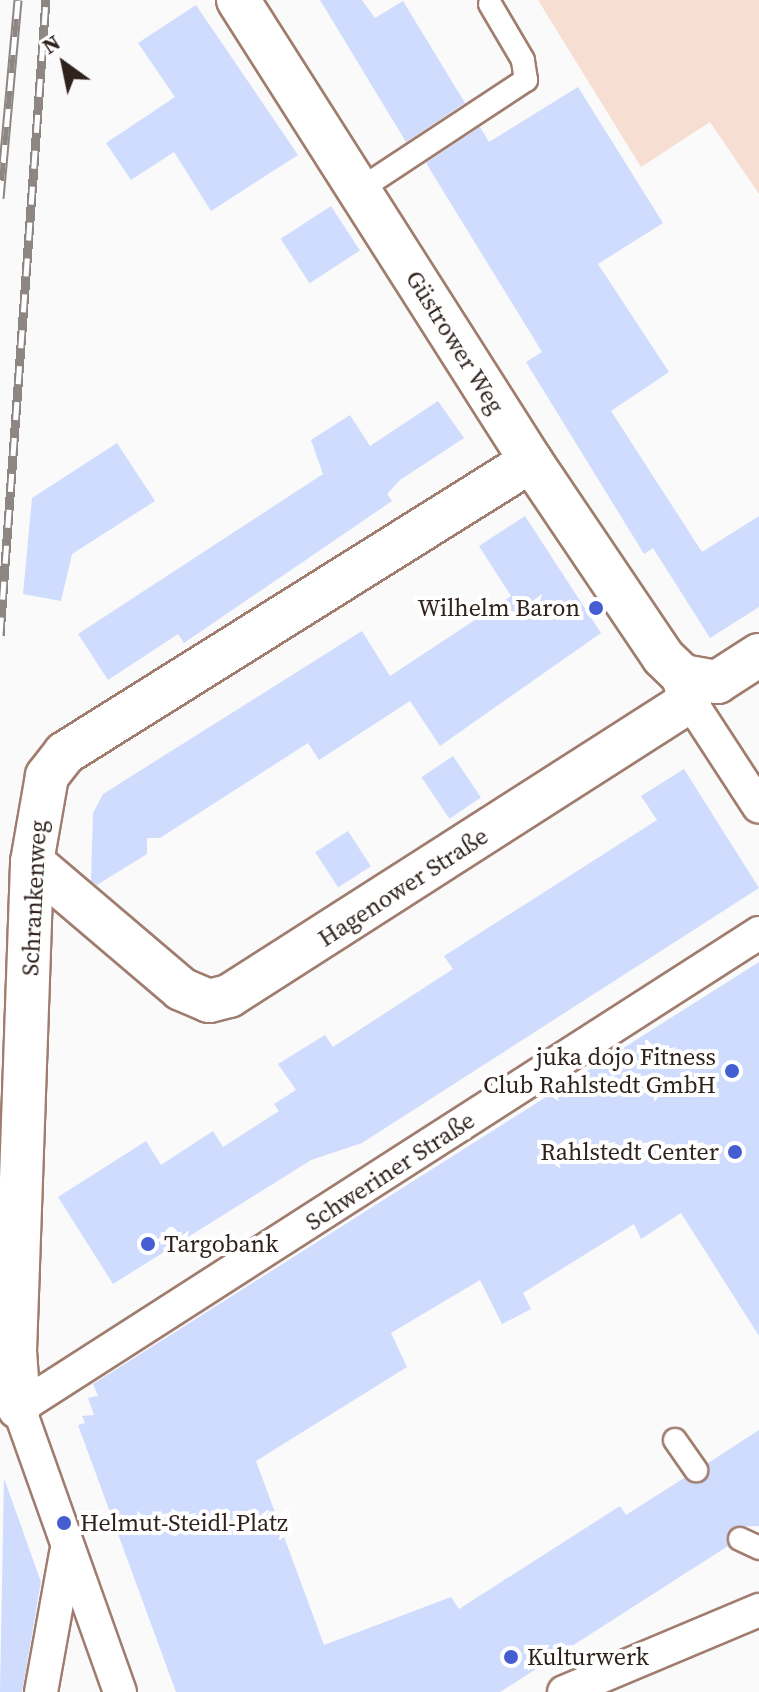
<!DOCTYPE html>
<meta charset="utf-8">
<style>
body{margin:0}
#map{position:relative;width:759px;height:1692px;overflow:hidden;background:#fafafa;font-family:"Source Serif 4",serif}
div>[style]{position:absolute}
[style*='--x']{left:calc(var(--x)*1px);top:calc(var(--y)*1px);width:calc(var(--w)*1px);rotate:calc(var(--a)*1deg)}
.green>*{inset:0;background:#f7ded3}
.building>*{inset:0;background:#d0dcfe;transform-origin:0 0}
.roads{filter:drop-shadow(2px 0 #a07d6e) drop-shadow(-2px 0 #a07d6e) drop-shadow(0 2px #a07d6e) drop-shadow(0 -2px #a07d6e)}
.service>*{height:22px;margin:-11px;padding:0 11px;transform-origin:11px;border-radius:11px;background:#fff}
.pedestrian>*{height:32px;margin:-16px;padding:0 16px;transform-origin:16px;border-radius:16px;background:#fff}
.minor>*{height:42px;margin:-21px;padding:0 21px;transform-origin:21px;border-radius:21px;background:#fff}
.rail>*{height:9px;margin-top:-4.5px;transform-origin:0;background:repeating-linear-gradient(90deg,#fff 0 18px,#8d8683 0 36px);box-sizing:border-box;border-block:2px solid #8d8683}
.dots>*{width:22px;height:22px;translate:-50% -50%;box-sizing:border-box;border:4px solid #fff;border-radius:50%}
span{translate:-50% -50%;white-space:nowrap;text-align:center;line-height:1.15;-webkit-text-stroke:8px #fff;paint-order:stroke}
.street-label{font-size:24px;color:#2f211b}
.poi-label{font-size:24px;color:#2f211b}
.right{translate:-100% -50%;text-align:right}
.left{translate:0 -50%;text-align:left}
.north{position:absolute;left:24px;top:24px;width:80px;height:80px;-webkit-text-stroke:6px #fff;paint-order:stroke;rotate:327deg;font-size:22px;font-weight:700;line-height:32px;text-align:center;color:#2f211b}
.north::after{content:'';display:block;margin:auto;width:28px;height:36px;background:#2f211b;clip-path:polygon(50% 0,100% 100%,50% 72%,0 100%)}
</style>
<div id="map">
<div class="green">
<div style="clip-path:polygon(538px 0,759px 0,759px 194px,710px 122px,641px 167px)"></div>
</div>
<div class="building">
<div style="clip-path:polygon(320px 0,362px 0,375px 18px,403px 1px,465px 103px,406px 142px)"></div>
<div style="clip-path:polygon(196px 5px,298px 155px,211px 211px,174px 152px,131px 180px,106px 143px,175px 97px,138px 43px)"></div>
<div style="clip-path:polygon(578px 87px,663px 223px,598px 264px,669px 372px,611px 411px,702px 552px,759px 516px,759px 607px,710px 638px,653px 548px,644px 554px,526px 362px,542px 352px,426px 163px,480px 127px,489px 142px)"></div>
<div style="left:331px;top:206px;width:53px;height:60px;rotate:57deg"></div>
<div style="clip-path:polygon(438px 401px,464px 438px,400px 480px,387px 494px,392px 501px,184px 643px,178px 634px,108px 680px,78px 634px,323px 474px,311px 440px,350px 415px,370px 446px)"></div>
<div style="clip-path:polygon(117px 443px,155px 501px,72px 554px,61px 601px,23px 594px,32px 498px)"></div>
<div style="clip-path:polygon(525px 516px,601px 633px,440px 746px,410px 701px,319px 760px,308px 743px,160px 838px,147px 838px,147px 854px,97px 885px,91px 881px,93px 813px,103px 794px,362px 631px,390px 676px,511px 596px,479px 546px)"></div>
<div style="left:453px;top:756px;width:50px;height:38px;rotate:56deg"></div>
<div style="clip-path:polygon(684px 769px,759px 888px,362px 1143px,311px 1160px,113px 1284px,58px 1197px,146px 1141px,161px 1165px,213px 1131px,223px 1147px,279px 1111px,274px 1104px,296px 1090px,278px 1064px,325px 1035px,333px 1047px,453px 969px,444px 956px,657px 820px,641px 796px)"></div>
<div style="left:348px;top:831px;width:42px;height:39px;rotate:57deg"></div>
<div style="clip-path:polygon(759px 962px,759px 1336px,681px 1213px,641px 1239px,634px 1224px,523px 1293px,531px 1309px,502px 1324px,480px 1280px,391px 1333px,407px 1367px,256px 1461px,324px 1645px,451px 1597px,459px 1609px,620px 1506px,626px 1515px,684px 1478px,703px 1482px,708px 1463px,759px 1430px,759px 1526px,733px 1527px,728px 1546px,500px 1692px,176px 1692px,78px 1425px,85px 1423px,82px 1416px,94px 1415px,88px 1398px,98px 1396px,93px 1384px)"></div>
<div style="clip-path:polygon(4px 1478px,41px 1582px,22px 1692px,0 1692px)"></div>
</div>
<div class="roads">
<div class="service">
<div style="--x:359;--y:190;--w:200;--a:-33.4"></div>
<div style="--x:526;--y:80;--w:20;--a:-99"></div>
<div style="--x:523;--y:60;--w:65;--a:-120.5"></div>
<div style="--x:675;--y:1440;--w:37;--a:55"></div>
<div style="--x:740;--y:1539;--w:21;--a:25"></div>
</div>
<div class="pedestrian">
<div style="--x:690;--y:701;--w:126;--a:56.9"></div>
<div style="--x:41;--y:1692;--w:141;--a:-79.8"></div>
<div style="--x:120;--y:1692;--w:301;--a:-109.6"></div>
<div style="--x:19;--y:1408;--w:879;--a:-32.7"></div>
<div style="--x:564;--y:1692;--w:212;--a:-22.8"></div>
</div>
<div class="minor">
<div style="--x:238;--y:0;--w:546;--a:57.56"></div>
<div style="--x:531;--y:461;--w:236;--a:56"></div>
<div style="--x:663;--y:657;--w:28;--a:44"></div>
<div style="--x:683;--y:676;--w:35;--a:10"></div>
<div style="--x:717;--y:682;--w:50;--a:-32.7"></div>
<div style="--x:32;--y:862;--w:196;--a:40.4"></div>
<div style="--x:181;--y:989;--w:30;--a:23"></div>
<div style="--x:209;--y:1001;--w:21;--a:-14"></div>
<div style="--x:229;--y:996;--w:547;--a:-32.62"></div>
<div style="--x:690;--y:701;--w:26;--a:-106"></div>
<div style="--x:19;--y:1408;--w:57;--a:-94"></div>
<div style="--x:15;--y:1351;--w:489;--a:-88"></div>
<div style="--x:32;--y:862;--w:87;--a:-80.1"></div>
<div style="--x:47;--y:776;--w:29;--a:-52"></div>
<div style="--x:65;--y:753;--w:550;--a:-32.07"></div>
</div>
</div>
<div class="rail">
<div style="--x:0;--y:198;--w:199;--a:-84.8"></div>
<div style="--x:0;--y:635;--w:637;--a:-85.86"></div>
</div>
<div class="dots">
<div style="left:596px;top:608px;background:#445dd0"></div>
<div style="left:732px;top:1071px;background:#445dd0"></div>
<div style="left:735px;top:1152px;background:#445dd0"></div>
<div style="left:148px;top:1244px;background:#445dd0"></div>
<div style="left:64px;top:1523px;background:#445dd0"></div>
<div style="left:511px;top:1657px;background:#445dd0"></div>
</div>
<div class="street-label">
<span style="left:455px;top:342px;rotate:58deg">Güstrower Weg</span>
<span style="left:403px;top:887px;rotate:-33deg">Hagenower Straße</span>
<span style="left:34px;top:898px;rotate:-87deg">Schrankenweg</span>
<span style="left:390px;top:1171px;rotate:-33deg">Schweriner Straße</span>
</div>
<div class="poi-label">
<span class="right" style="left:580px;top:608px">Wilhelm Baron</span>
<span class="right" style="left:716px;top:1071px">juka dojo Fitness<br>Club Rahlstedt GmbH</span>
<span class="right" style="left:719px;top:1152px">Rahlstedt Center</span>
<span class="left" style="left:164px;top:1244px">Targobank</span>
<span class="left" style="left:80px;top:1523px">Helmut-Steidl-Platz</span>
<span class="left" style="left:527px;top:1657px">Kulturwerk</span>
</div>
<div class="north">N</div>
</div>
